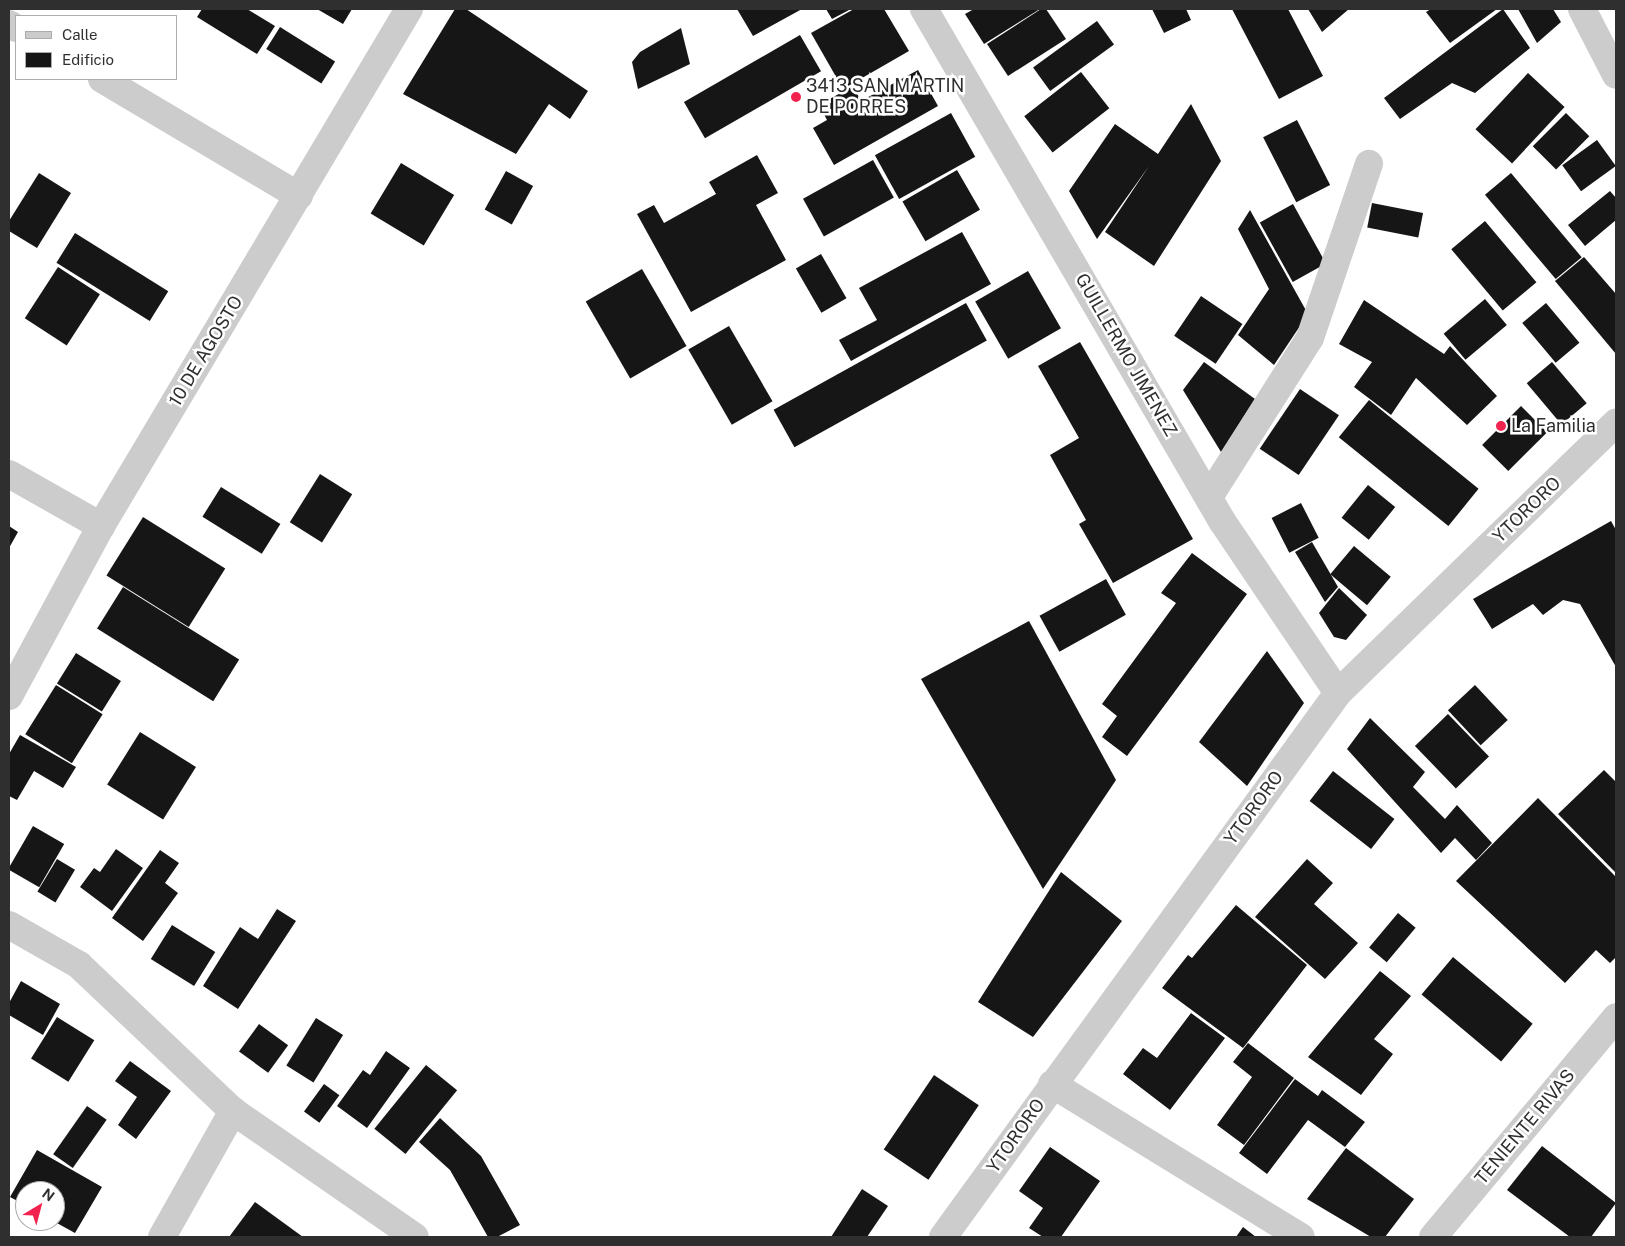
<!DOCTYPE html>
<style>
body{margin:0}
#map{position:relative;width:1625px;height:1246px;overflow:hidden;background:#fff;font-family:"Public Sans",sans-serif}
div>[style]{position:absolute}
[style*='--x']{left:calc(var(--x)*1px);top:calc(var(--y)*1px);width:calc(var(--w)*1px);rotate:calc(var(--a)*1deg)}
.building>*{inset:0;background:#161616;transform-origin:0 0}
.minor>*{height:28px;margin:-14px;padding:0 14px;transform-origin:14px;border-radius:14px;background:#ccc}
.dots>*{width:14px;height:14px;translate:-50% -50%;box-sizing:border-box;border:2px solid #fff;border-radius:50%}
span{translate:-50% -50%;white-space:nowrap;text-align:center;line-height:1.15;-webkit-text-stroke:5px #fff;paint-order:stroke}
.poi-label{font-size:18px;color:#2f2f2f}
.left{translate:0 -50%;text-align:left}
.street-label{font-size:18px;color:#2f2f2f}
.frame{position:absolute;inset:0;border:10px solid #2f2f2f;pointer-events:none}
.legend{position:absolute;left:15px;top:15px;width:162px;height:65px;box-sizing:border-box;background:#fff;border:1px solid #acacac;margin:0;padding:6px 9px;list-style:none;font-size:15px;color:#2f2f2f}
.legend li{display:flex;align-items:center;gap:10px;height:25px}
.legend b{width:25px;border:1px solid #acacac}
.north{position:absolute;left:15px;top:1181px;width:50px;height:50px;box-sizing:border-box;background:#fff;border:1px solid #acacac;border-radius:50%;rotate:37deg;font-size:14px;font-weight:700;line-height:20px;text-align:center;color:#2f2f2f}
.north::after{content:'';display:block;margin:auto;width:18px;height:22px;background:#f3234f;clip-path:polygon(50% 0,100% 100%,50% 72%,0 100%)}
</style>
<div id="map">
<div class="building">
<div style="clip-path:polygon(202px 9px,247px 9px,275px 26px,257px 54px,197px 17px)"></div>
<div style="clip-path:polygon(317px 9px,352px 9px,343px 24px)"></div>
<div style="clip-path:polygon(455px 9px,466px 9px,588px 91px,570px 119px,549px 104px,516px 154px,403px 94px)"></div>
<div style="clip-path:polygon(737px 9px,802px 9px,753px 36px)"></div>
<div style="clip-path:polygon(826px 9px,851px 9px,832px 19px)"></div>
<div style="clip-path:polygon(854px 9px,884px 9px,909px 51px,843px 89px,811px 33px)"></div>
<div style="clip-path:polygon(974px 9px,1040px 9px,984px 44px,965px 14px)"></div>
<div style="clip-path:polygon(1041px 9px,1046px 9px,1066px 39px,1008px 76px,987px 44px)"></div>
<div style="clip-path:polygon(1152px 9px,1186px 9px,1191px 20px,1164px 33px)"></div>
<div style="clip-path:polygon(1232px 9px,1288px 9px,1323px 76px,1279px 99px)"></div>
<div style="clip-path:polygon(1308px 9px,1349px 9px,1322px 32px)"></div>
<div style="clip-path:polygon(1431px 9px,1497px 9px,1450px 43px,1426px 12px)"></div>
<div style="clip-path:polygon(1503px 9px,1530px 48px,1475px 93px,1452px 83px,1400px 119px,1384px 98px)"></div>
<div style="clip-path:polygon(1518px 9px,1553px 9px,1561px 22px,1537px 43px)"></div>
<div style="left:1097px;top:21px;width:29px;height:79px;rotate:54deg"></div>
<div style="left:280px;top:27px;width:65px;height:26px;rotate:32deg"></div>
<div style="clip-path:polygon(681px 28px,690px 64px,638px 89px,632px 62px,640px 52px)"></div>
<div style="left:800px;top:35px;width:42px;height:134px;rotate:60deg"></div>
<div style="clip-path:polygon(918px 70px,938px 106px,834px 165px,813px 128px,827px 120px,819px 105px,853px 86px,861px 101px)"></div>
<div style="left:1081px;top:72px;width:46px;height:72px;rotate:52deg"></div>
<div style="left:1528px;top:73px;width:50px;height:77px;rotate:43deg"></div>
<div style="clip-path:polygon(1191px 104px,1221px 161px,1154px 266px,1105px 232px,1149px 166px,1097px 239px,1069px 191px,1115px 124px,1158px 154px)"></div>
<div style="left:951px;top:113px;width:50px;height:87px;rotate:61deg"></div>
<div style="left:1566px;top:113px;width:33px;height:47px;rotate:45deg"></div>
<div style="left:1297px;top:120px;width:73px;height:38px;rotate:63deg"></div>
<div style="left:1597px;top:140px;width:32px;height:43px;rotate:54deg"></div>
<div style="clip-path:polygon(757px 155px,778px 193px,756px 205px,786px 260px,691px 312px,637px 214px,654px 205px,664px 223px,716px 194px,709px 182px)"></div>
<div style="left:873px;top:160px;width:43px;height:80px;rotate:61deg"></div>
<div style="left:401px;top:163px;width:62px;height:59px;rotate:31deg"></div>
<div style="left:957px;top:170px;width:46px;height:63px;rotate:60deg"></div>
<div style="left:506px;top:171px;width:31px;height:44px;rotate:29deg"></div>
<div style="clip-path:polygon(39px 173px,71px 193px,37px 248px,9px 231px,9px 221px)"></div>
<div style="left:1511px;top:173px;width:110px;height:34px;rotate:50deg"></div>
<div style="clip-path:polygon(1610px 191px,1616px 198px,1616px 220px,1585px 246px,1568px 225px)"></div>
<div style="left:1372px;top:203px;width:52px;height:25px;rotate:11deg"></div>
<div style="left:1293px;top:204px;width:68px;height:38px;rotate:61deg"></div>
<div style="clip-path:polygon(1250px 210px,1308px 314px,1274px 365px,1238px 335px,1269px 289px,1238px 229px)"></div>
<div style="left:1485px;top:221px;width:80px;height:44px;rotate:50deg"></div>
<div style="clip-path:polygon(962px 232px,991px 284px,851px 361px,839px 340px,877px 320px,859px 288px)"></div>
<div style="left:75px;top:233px;width:110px;height:35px;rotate:32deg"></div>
<div style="left:821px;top:254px;width:51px;height:29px;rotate:60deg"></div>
<div style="clip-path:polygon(1584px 257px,1616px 294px,1616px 354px,1555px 281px)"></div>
<div style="left:58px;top:267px;width:50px;height:61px;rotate:33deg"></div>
<div style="left:642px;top:269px;width:89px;height:65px;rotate:60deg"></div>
<div style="left:1028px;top:271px;width:66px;height:61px;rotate:60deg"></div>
<div style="left:1201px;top:296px;width:50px;height:48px;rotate:34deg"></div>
<div style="left:1485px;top:299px;width:34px;height:54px;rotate:50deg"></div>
<div style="clip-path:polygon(1364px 300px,1444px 354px,1450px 346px,1497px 396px,1467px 425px,1416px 378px,1391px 415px,1354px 387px,1372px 362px,1339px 344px)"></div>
<div style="left:966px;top:303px;width:43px;height:220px;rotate:61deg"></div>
<div style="left:1546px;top:303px;width:52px;height:31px;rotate:50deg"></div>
<div style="left:729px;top:326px;width:87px;height:47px;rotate:60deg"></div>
<div style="clip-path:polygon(1080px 342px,1193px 539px,1113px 583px,1079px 524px,1086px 520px,1050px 455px,1079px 438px,1038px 366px)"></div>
<div style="clip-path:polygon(1204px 362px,1255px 399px,1221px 452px,1183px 390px)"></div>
<div style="left:1552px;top:362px;width:54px;height:33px;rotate:50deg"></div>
<div style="left:1300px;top:389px;width:47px;height:72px;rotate:34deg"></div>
<div style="left:1369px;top:400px;width:141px;height:48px;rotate:39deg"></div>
<div style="left:1521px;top:406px;width:37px;height:55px;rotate:45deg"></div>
<div style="left:320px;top:474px;width:38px;height:57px;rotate:32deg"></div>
<div style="left:1368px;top:485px;width:35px;height:42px;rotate:39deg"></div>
<div style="left:221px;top:487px;width:70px;height:35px;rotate:32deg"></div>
<div style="left:1301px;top:503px;width:39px;height:33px;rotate:63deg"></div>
<div style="left:143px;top:517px;width:97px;height:69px;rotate:32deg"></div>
<div style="clip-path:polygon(1611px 521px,1616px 530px,1616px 667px,1580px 604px,1563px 600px,1543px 615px,1533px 604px,1492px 629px,1473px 599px)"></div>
<div style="clip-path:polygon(9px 526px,18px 532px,9px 548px)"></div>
<div style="clip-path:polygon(1312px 542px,1338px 587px,1325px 602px,1295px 552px)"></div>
<div style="left:1354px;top:546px;width:48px;height:37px;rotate:40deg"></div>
<div style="clip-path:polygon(1192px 553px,1247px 594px,1127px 756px,1102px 737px,1117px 716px,1102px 704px,1176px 603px,1161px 593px)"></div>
<div style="left:1106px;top:579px;width:41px;height:76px;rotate:61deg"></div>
<div style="left:123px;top:587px;width:137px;height:49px;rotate:32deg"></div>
<div style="clip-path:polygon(1339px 588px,1367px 615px,1346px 640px,1334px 637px,1319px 613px)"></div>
<div style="clip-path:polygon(1029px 621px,1116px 780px,1043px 889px,921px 679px)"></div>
<div style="clip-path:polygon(1267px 651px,1304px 703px,1247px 786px,1199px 742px)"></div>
<div style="left:76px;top:653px;width:53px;height:36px;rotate:32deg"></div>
<div style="left:56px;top:685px;width:55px;height:58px;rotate:32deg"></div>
<div style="left:1475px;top:685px;width:48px;height:37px;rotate:47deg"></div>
<div style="left:1448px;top:714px;width:59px;height:46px;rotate:46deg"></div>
<div style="clip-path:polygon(1370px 718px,1425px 772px,1413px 787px,1445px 819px,1457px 805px,1492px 843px,1476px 860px,1455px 838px,1441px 853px,1347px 749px)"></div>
<div style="left:140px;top:732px;width:66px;height:62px;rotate:32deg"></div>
<div style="clip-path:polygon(20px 735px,76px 767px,63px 788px,34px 771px,17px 800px,9px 796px,9px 754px)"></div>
<div style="clip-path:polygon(1604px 770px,1616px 782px,1616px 873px,1558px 814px)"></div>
<div style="left:1333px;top:771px;width:78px;height:38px;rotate:38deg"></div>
<div style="clip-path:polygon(1538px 798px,1616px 877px,1616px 957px,1610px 963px,1596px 950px,1565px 983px,1456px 881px)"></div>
<div style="left:33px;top:826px;width:36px;height:50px;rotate:30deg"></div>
<div style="clip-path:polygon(116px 849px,143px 868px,112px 911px,80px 887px,94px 868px,100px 872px)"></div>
<div style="clip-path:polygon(160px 850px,179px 863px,165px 883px,178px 893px,143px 941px,112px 918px)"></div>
<div style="left:57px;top:859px;width:21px;height:38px;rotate:31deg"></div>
<div style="clip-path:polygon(1307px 859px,1333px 883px,1314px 904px,1358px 943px,1325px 979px,1255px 917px)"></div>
<div style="clip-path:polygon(1061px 872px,1122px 921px,1033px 1037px,978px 1002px)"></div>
<div style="clip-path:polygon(1236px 905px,1307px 965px,1243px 1048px,1162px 988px,1188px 955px,1192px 958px)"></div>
<div style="clip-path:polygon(277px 909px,296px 921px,238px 1009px,203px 986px,240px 927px,258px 939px)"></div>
<div style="left:1398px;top:913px;width:23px;height:45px;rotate:40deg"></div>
<div style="left:172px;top:925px;width:51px;height:40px;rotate:32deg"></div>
<div style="left:1453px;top:957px;width:104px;height:49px;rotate:40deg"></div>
<div style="clip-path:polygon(1380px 971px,1411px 996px,1374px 1039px,1393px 1054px,1361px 1095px,1308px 1057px)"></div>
<div style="clip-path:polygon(21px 981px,60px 1004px,43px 1035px,9px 1015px,9px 1003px)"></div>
<div style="clip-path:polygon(1191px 1013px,1225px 1038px,1170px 1110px,1123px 1074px,1143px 1048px,1157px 1058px)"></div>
<div style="left:57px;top:1017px;width:44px;height:49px;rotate:32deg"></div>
<div style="left:316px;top:1018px;width:32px;height:56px;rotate:32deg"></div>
<div style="left:259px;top:1024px;width:36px;height:34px;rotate:36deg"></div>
<div style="clip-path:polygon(1248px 1043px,1294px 1078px,1244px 1145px,1217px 1125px,1252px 1077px,1233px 1062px)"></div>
<div style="clip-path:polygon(386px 1051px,410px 1068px,367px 1128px,337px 1106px,363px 1070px,370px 1075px)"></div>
<div style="clip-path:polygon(130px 1061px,171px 1091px,136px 1139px,118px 1125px,137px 1097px,115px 1081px)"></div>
<div style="left:426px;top:1065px;width:40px;height:82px;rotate:39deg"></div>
<div style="left:934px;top:1075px;width:54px;height:90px;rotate:34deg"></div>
<div style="clip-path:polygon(1295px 1079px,1318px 1096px,1322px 1090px,1365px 1122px,1345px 1147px,1308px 1120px,1267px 1174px,1239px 1153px)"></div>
<div style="left:324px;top:1084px;width:19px;height:34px;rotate:36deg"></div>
<div style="left:87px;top:1106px;width:24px;height:59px;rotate:35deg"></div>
<div style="clip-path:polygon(440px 1118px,481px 1156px,520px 1225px,497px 1237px,488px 1237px,450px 1170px,419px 1142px)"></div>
<div style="clip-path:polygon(1542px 1146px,1616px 1203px,1591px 1237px,1570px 1237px,1507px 1190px)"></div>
<div style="clip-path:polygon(1050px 1147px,1100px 1181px,1061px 1237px,1043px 1237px,1029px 1228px,1043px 1208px,1019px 1191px)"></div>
<div style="clip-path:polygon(1346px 1148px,1414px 1199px,1385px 1237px,1371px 1237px,1307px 1199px)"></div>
<div style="clip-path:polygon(37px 1150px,102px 1187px,75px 1233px,55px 1222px,55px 1191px,25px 1191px,25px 1205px,10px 1197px)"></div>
<div style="clip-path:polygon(862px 1189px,888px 1206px,867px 1237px,831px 1237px)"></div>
<div style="clip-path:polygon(255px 1202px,303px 1237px,229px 1237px)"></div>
<div style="clip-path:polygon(1243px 1227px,1256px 1237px,1236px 1237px)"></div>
</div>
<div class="minor">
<div style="--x:924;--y:9;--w:592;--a:59.8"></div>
<div style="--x:1222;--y:521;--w:207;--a:56"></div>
<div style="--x:1582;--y:9;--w:74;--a:62.7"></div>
<div style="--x:9;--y:24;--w:8;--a:30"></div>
<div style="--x:102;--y:79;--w:229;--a:30.7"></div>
<div style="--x:9;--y:474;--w:106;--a:29.5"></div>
<div style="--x:1209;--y:497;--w:188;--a:-57.6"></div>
<div style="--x:1310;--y:338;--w:184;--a:-71.3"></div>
<div style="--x:9;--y:696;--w:193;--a:-61.6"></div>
<div style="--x:101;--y:526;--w:602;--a:-59.22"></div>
<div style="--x:9;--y:925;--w:81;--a:29.7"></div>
<div style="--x:79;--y:965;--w:212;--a:43.5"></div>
<div style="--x:233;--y:1111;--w:221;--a:34.7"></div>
<div style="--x:1052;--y:1084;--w:292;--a:31.6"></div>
<div style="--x:162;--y:1237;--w:145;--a:-60.6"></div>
<div style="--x:943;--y:1237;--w:672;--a:-54.02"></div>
<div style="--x:1338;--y:693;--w:388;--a:-44.2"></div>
<div style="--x:1433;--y:1237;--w:286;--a:-50.2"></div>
</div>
<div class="dots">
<div style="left:796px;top:97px;background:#f3234f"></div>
<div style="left:1501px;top:426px;background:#f3234f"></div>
</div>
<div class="poi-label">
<span class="left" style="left:806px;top:97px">3413 SAN MARTIN<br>DE PORRES</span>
<span class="left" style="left:1511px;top:426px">La Familia</span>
</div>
<div class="street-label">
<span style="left:206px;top:351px;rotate:-59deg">10 DE AGOSTO</span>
<span style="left:1126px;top:355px;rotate:60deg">GUILLERMO JIMENEZ</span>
<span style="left:1527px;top:510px;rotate:-44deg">YTORORO</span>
<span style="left:1254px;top:808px;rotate:-54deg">YTORORO</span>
<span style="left:1525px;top:1127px;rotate:-50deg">TENIENTE RIVAS</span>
<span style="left:1016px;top:1136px;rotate:-55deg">YTORORO</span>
</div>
<div class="frame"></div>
<ul class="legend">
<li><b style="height:6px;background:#ccc"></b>Calle</li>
<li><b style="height:14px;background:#161616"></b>Edificio</li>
</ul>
<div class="north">N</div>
</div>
